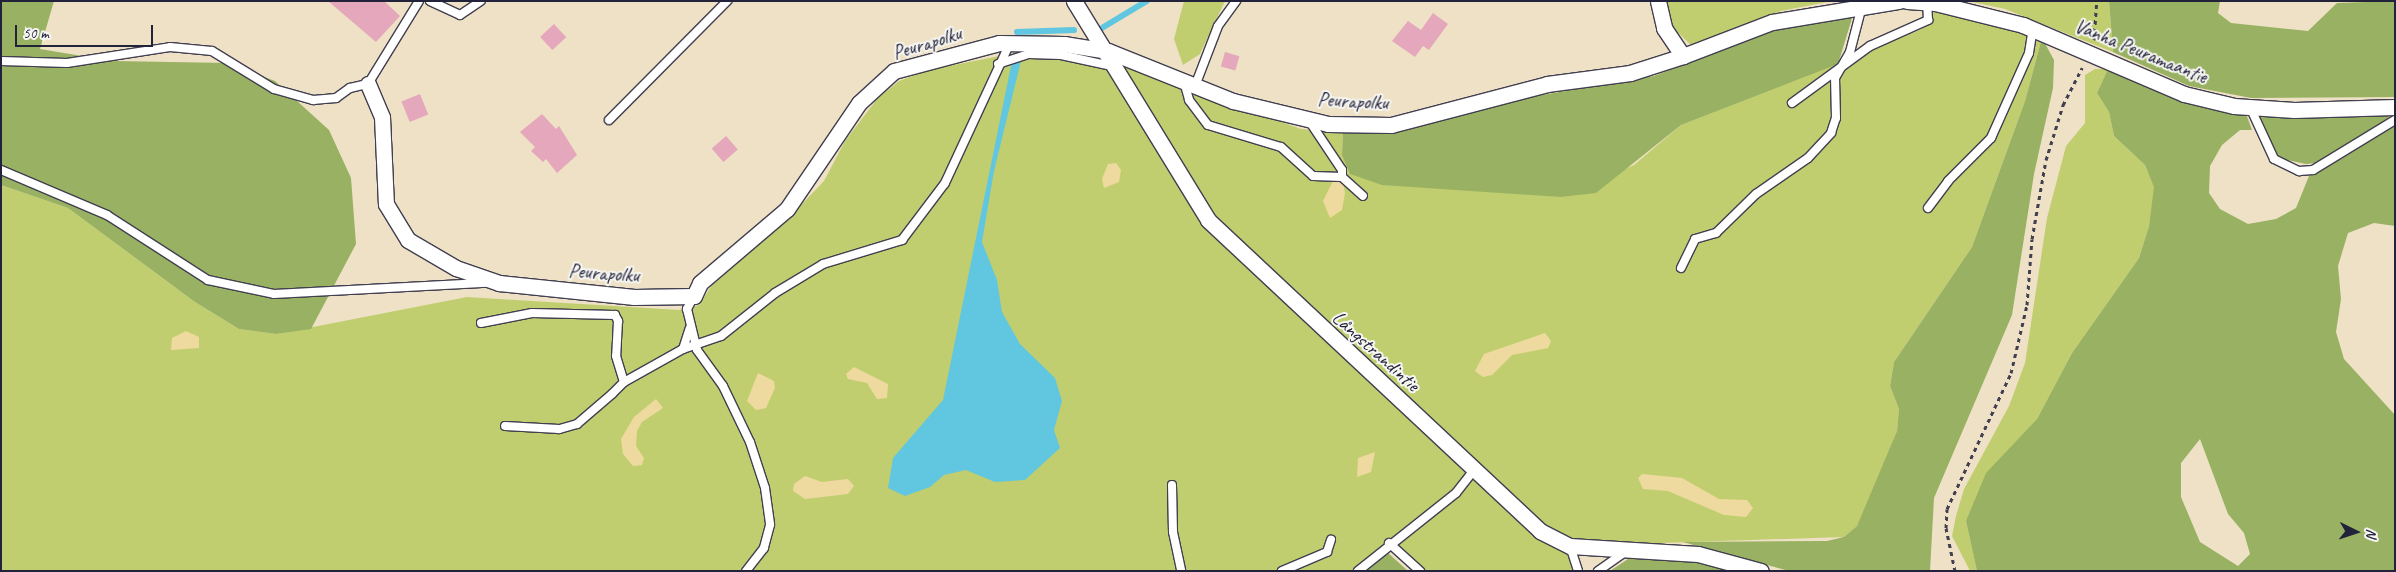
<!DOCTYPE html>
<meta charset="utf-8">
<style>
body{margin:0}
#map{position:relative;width:2396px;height:572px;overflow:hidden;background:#efe1c5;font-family:Caveat,sans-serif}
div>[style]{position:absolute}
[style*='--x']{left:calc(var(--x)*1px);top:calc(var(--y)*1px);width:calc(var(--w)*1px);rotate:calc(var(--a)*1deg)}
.green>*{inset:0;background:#c1ce6f}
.forest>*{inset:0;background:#98b162}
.sand>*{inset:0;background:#eeda9e}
.water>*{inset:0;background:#61c6df}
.stream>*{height:5.5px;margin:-2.75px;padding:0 2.75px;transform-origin:2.75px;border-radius:2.75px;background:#61c6df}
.building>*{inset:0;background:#e4a7bb;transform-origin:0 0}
.path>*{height:3px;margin-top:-1.5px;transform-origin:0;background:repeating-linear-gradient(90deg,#413f50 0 4px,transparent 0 8px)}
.roads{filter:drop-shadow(1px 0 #413f50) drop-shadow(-1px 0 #413f50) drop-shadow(0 1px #413f50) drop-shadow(0 -1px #413f50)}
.service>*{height:8px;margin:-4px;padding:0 4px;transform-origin:4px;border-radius:4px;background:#fff}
.minor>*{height:15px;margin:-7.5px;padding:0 7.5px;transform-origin:7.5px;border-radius:7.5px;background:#fff}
span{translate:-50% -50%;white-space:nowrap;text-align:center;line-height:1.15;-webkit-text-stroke:4px #f6f6f2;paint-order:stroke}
.street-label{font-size:20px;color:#22223b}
.frame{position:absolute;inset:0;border:2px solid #22223b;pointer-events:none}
.north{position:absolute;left:2331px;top:507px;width:50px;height:50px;-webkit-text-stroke:4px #f6f6f2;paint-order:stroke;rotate:94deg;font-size:14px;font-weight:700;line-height:20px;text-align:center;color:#22223b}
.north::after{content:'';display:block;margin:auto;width:18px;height:22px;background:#22223b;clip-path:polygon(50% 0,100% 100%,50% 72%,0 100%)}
.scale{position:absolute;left:15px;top:25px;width:138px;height:22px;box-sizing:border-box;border:2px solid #22223b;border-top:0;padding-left:6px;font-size:15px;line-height:18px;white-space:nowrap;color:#22223b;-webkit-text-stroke:4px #f6f6f2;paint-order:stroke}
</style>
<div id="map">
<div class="green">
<div style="clip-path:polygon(1184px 1px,1225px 1px,1200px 54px,1183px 65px,1174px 39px)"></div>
<div style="clip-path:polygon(1667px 1px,1832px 1px,1781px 11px,1692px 46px,1672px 27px)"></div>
<div style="clip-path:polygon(1968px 1px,2109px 1px,2113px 52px,2005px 9px)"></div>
<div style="clip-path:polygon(1930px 5px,2042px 38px,2025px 101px,1972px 247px,1894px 362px,1890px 386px,1899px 409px,1897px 431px,1867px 507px,1857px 526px,1844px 537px,1600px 545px,1559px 537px,1488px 488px,1569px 555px,1575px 571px,1426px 571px,1400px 548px,1400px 542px,1362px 571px,1px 571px,1px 185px,68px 208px,195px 302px,239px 329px,277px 334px,467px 297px,679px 310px,699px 305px,712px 285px,803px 203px,824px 181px,845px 141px,877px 99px,899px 81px,929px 70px,1034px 49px,1097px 55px,1301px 129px,1343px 132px,1342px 155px,1492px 190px,1560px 197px,1634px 165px,1681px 125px,1920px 30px,1931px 21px)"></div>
<div style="clip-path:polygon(2095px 69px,2108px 69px,2097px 93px,2109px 112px,2114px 136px,2145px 165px,2155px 188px,2149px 226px,2139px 258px,2072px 353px,2037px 419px,1966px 521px,1977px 571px,1970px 571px,1952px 536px,1956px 516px,1964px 489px,2009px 406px,2025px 363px,2047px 218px,2066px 146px,2085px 123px,2085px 75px)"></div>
</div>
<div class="forest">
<div style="clip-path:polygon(1px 1px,54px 1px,40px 49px,112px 61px,228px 63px,275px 81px,329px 130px,351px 178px,356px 244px,311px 329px,276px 334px,239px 329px,195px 302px,68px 208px,1px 185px)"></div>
<div style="clip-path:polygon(2109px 1px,2220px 1px,2218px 13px,2231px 23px,2308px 31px,2337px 3px,2395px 1px,2395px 97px,2251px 98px,2189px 86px,2113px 52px)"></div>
<div style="clip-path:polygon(1853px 15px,1838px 64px,1681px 125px,1596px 193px,1560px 197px,1382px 185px,1350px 174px,1342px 155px,1343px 132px,1390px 132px,1524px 98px,1654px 76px,1779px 27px)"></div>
<div style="clip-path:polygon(2042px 38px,2054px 60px,2053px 88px,2034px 174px,2012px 315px,1934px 498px,1930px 571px,1789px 571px,1683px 542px,1827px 541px,1844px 537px,1857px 526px,1897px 431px,1899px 409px,1890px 386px,1894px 362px,1972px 247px,2025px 101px)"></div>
<div style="clip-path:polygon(evenodd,2108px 69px,2245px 111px,2252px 130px,2240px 130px,2222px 145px,2210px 166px,2209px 193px,2220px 209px,2248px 224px,2276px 219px,2296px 208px,2309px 176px,2395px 126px,2395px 226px,2374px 223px,2348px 233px,2338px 266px,2341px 299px,2336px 332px,2344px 359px,2395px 415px,2395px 571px,1977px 571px,1966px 521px,1986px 473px,2037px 419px,2072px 353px,2139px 258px,2149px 226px,2154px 187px,2145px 165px,2114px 136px,2109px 112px,2097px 93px,2108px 69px,2200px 439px,2228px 514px,2244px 533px,2250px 554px,2238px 566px,2200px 542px,2181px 497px,2181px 463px,2200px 439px)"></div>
<div style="clip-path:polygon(2391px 113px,2386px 121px,2317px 163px,2306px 164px,2277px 158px,2259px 114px)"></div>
<div style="clip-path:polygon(1388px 553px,1408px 571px,1362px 571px,1380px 555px)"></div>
<div style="clip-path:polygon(1631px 557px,1693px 560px,1736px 571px,1610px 571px)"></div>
</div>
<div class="sand">
<div style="clip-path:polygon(1116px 163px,1121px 170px,1119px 182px,1104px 188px,1102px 179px,1108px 164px)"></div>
<div style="clip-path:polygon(1333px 181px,1343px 183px,1345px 193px,1342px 210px,1330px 218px,1323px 201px)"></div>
<div style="clip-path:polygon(186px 331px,199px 337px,199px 348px,171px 350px,172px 338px)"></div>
<div style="clip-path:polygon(1545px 333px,1551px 341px,1548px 348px,1512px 355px,1492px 375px,1483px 377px,1475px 371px,1484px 354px)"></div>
<div style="clip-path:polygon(854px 367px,888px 384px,887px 398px,877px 399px,867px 383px,848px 379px,846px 374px)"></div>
<div style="clip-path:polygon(758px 373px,774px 381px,775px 388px,766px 408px,756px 410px,747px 401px)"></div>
<div style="clip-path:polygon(656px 399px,663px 408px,642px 422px,637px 431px,636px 446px,644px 458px,642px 465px,633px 466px,623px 454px,621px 439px,634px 417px)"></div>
<div style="clip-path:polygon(1375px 452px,1371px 472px,1357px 477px,1358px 458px)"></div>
<div style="clip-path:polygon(1642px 474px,1682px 478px,1719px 499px,1747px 500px,1753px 508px,1746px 517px,1724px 515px,1668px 491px,1643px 489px,1638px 478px)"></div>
<div style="clip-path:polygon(805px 476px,822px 482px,848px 479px,854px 486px,848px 494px,805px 499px,793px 491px,794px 484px)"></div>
</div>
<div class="water">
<div style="clip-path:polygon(1012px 61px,1021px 61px,994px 171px,982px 242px,997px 280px,1002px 312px,1020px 344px,1055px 378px,1062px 401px,1054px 430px,1060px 448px,1025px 480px,995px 482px,966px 470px,944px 475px,930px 487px,905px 496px,888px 488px,893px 458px,943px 400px)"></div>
</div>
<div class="stream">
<div style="--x:1102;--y:28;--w:52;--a:-31"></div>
<div style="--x:1017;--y:32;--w:57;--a:-2"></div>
</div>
<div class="building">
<div style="clip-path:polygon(328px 1px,384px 1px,400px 16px,376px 42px)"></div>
<div style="clip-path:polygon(1433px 13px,1448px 24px,1429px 50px,1423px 46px,1415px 57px,1392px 41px,1408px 21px,1421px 30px)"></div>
<div style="left:554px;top:24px;width:18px;height:19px;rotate:47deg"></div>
<div style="left:1225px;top:52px;width:15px;height:15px;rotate:16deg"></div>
<div style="left:420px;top:94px;width:22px;height:20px;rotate:68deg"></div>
<div style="clip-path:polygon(542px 114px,556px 129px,559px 126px,577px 155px,557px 173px,546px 159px,543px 162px,531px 151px,535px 147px,520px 132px)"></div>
<div style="left:726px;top:136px;width:18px;height:19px;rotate:49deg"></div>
</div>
<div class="path">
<div style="--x:2094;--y:40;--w:39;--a:-86"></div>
<div style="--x:1955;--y:571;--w:44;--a:-101.8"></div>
<div style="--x:1946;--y:528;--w:19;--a:-87"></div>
<div style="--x:1947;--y:509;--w:150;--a:-64.8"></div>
<div style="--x:2011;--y:373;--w:70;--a:-76.8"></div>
<div style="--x:2027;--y:305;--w:66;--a:-85.7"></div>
<div style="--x:2032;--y:239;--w:80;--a:-80"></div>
<div style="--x:2046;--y:160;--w:58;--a:-72.8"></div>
<div style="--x:2063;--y:105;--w:42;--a:-62.8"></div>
</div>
<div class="roads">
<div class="service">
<div style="--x:430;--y:1;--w:33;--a:25"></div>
<div style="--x:460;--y:15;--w:25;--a:-34"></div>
<div style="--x:1;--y:61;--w:66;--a:1.7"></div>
<div style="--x:67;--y:63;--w:104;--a:-8.8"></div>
<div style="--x:170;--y:47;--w:42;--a:5.4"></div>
<div style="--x:212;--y:51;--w:73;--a:31.5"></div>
<div style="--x:274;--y:89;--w:41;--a:15.8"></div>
<div style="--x:313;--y:100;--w:23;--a:-5"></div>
<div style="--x:336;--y:98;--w:17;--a:-36"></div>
<div style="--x:350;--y:88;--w:18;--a:-13"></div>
<div style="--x:368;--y:84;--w:97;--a:-58.4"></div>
<div style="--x:998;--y:64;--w:33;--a:-18"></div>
<div style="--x:1029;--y:54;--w:32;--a:2"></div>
<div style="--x:1061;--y:55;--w:51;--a:12.4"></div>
<div style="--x:1184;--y:82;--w:19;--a:74"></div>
<div style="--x:1189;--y:100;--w:31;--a:53"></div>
<div style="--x:1208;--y:125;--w:76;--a:16.8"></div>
<div style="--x:1281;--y:147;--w:43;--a:42.2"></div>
<div style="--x:1313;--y:176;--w:29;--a:2"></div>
<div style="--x:1342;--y:177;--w:28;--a:42"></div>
<div style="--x:1195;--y:86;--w:64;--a:-69"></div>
<div style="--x:1218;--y:26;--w:31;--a:-54"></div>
<div style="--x:1792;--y:103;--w:97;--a:-36.2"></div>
<div style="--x:1870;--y:46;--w:64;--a:-24.1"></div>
<div style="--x:1928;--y:20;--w:19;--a:-93"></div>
<div style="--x:2250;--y:107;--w:57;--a:65.2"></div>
<div style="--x:2274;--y:159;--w:28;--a:26"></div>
<div style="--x:2299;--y:171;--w:14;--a:-4"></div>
<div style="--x:2313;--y:170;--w:96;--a:-31.4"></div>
<div style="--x:1308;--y:119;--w:61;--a:56.3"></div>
<div style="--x:1342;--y:170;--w:7;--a:90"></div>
<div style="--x:609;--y:120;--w:168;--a:-45.2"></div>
<div style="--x:1;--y:170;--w:115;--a:23"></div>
<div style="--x:107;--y:215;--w:120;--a:32.8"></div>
<div style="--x:208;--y:280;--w:67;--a:12"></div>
<div style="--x:274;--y:294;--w:213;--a:-3"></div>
<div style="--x:1928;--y:208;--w:34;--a:-53"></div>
<div style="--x:1948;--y:181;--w:61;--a:-45"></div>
<div style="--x:1991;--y:138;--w:93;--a:-65.9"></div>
<div style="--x:2029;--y:53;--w:26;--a:-81"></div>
<div style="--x:1681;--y:268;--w:32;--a:-64"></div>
<div style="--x:1695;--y:239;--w:22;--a:-16"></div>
<div style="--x:1716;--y:233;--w:56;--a:-44.3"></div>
<div style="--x:1756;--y:194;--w:63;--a:-34.7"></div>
<div style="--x:1808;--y:158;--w:34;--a:-47"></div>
<div style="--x:1831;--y:133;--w:16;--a:-72"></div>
<div style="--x:1836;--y:118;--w:40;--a:-91.4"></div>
<div style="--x:1835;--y:78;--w:30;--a:-60"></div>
<div style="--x:1850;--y:52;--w:48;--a:-75.4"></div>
<div style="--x:694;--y:296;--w:15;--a:118"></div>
<div style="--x:687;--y:309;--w:42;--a:76.3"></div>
<div style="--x:697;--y:350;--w:44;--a:54.2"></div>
<div style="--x:723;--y:386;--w:62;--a:64.3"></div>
<div style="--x:750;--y:442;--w:48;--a:71.9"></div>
<div style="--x:765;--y:488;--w:37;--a:82"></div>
<div style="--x:770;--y:525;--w:24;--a:105"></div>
<div style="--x:764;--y:548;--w:29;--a:128"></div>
<div style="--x:481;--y:323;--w:52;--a:-11.1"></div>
<div style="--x:532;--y:313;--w:83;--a:1.4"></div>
<div style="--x:615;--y:315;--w:7;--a:63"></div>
<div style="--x:618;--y:321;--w:35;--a:93"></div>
<div style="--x:616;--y:356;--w:27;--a:73"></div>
<div style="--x:624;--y:382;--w:17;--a:135"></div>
<div style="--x:612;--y:394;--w:46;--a:139.4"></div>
<div style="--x:577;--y:424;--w:19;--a:164"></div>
<div style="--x:559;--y:429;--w:54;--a:-176.8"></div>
<div style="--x:683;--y:349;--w:40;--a:-18.9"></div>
<div style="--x:721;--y:336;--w:69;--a:-38.5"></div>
<div style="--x:775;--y:293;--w:56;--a:-31.1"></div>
<div style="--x:823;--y:264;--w:83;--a:-16.9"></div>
<div style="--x:902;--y:240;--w:71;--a:-53"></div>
<div style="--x:945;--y:183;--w:154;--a:-65.1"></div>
<div style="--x:624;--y:382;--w:68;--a:-29.2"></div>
<div style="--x:683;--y:349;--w:22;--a:-72"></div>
<div style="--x:1172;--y:485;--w:47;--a:88.8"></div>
<div style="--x:1173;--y:532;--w:40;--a:78"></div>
<div style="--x:1389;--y:543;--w:42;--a:42.1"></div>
<div style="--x:1570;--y:546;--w:26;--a:72"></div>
<div style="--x:1282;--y:571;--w:49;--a:-22.9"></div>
<div style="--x:1327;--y:552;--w:13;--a:-72"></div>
<div style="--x:1358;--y:571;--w:125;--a:-38.5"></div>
<div style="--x:1456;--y:493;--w:28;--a:-52"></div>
<div style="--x:1598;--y:571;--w:33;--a:-35"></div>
</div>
<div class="minor">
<div style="--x:1074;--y:1;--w:257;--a:58.5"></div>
<div style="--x:1208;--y:220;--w:455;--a:43.1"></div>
<div style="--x:1540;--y:531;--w:34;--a:27"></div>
<div style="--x:1570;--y:546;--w:128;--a:3.6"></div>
<div style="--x:1698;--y:554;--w:65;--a:15.1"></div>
<div style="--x:1658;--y:1;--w:28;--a:77"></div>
<div style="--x:1664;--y:28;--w:34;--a:56"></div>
<div style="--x:1683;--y:56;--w:95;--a:-20.9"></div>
<div style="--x:1772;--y:22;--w:129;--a:-9.4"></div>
<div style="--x:1907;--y:1;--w:28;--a:4"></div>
<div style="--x:1935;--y:3;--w:91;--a:14"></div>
<div style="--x:2023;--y:25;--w:175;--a:23.2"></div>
<div style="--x:2184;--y:94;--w:51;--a:13.5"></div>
<div style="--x:2234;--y:106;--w:60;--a:3.8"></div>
<div style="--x:2294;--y:110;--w:101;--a:-1.7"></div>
<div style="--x:368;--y:84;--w:36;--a:67"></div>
<div style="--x:382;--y:117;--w:87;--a:87.4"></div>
<div style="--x:386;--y:204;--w:42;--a:58.6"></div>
<div style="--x:408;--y:240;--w:56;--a:30.3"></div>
<div style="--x:456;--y:268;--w:46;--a:19.2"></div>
<div style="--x:499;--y:283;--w:136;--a:5.9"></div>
<div style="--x:634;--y:297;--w:60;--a:-1"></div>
<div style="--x:694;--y:296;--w:14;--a:-65"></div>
<div style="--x:700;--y:283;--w:114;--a:-40.4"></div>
<div style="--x:787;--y:209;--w:128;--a:-55.8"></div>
<div style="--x:859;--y:103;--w:47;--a:-42.4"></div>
<div style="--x:894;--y:71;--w:109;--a:-14.9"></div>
<div style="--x:999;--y:43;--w:65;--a:0.9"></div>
<div style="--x:1064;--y:44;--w:45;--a:9"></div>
<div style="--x:1108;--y:51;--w:135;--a:21.8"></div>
<div style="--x:1233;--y:101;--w:98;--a:13.6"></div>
<div style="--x:1328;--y:124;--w:63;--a:0.9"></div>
<div style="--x:1391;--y:125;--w:161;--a:-14.7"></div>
<div style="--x:1547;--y:84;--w:84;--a:-7.5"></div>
<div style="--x:1630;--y:73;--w:56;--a:-17.8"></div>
</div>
</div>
<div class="street-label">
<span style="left:927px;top:43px;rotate:-17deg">Peurapolku</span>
<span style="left:2141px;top:51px;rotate:22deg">Vanha Peuramaantie</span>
<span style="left:1353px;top:101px;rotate:3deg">Peurapolku</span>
<span style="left:604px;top:273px;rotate:4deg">Peurapolku</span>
<span style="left:1376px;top:351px;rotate:42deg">Långstrandintie</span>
</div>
<div class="frame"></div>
<div class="north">N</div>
<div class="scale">50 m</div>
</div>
